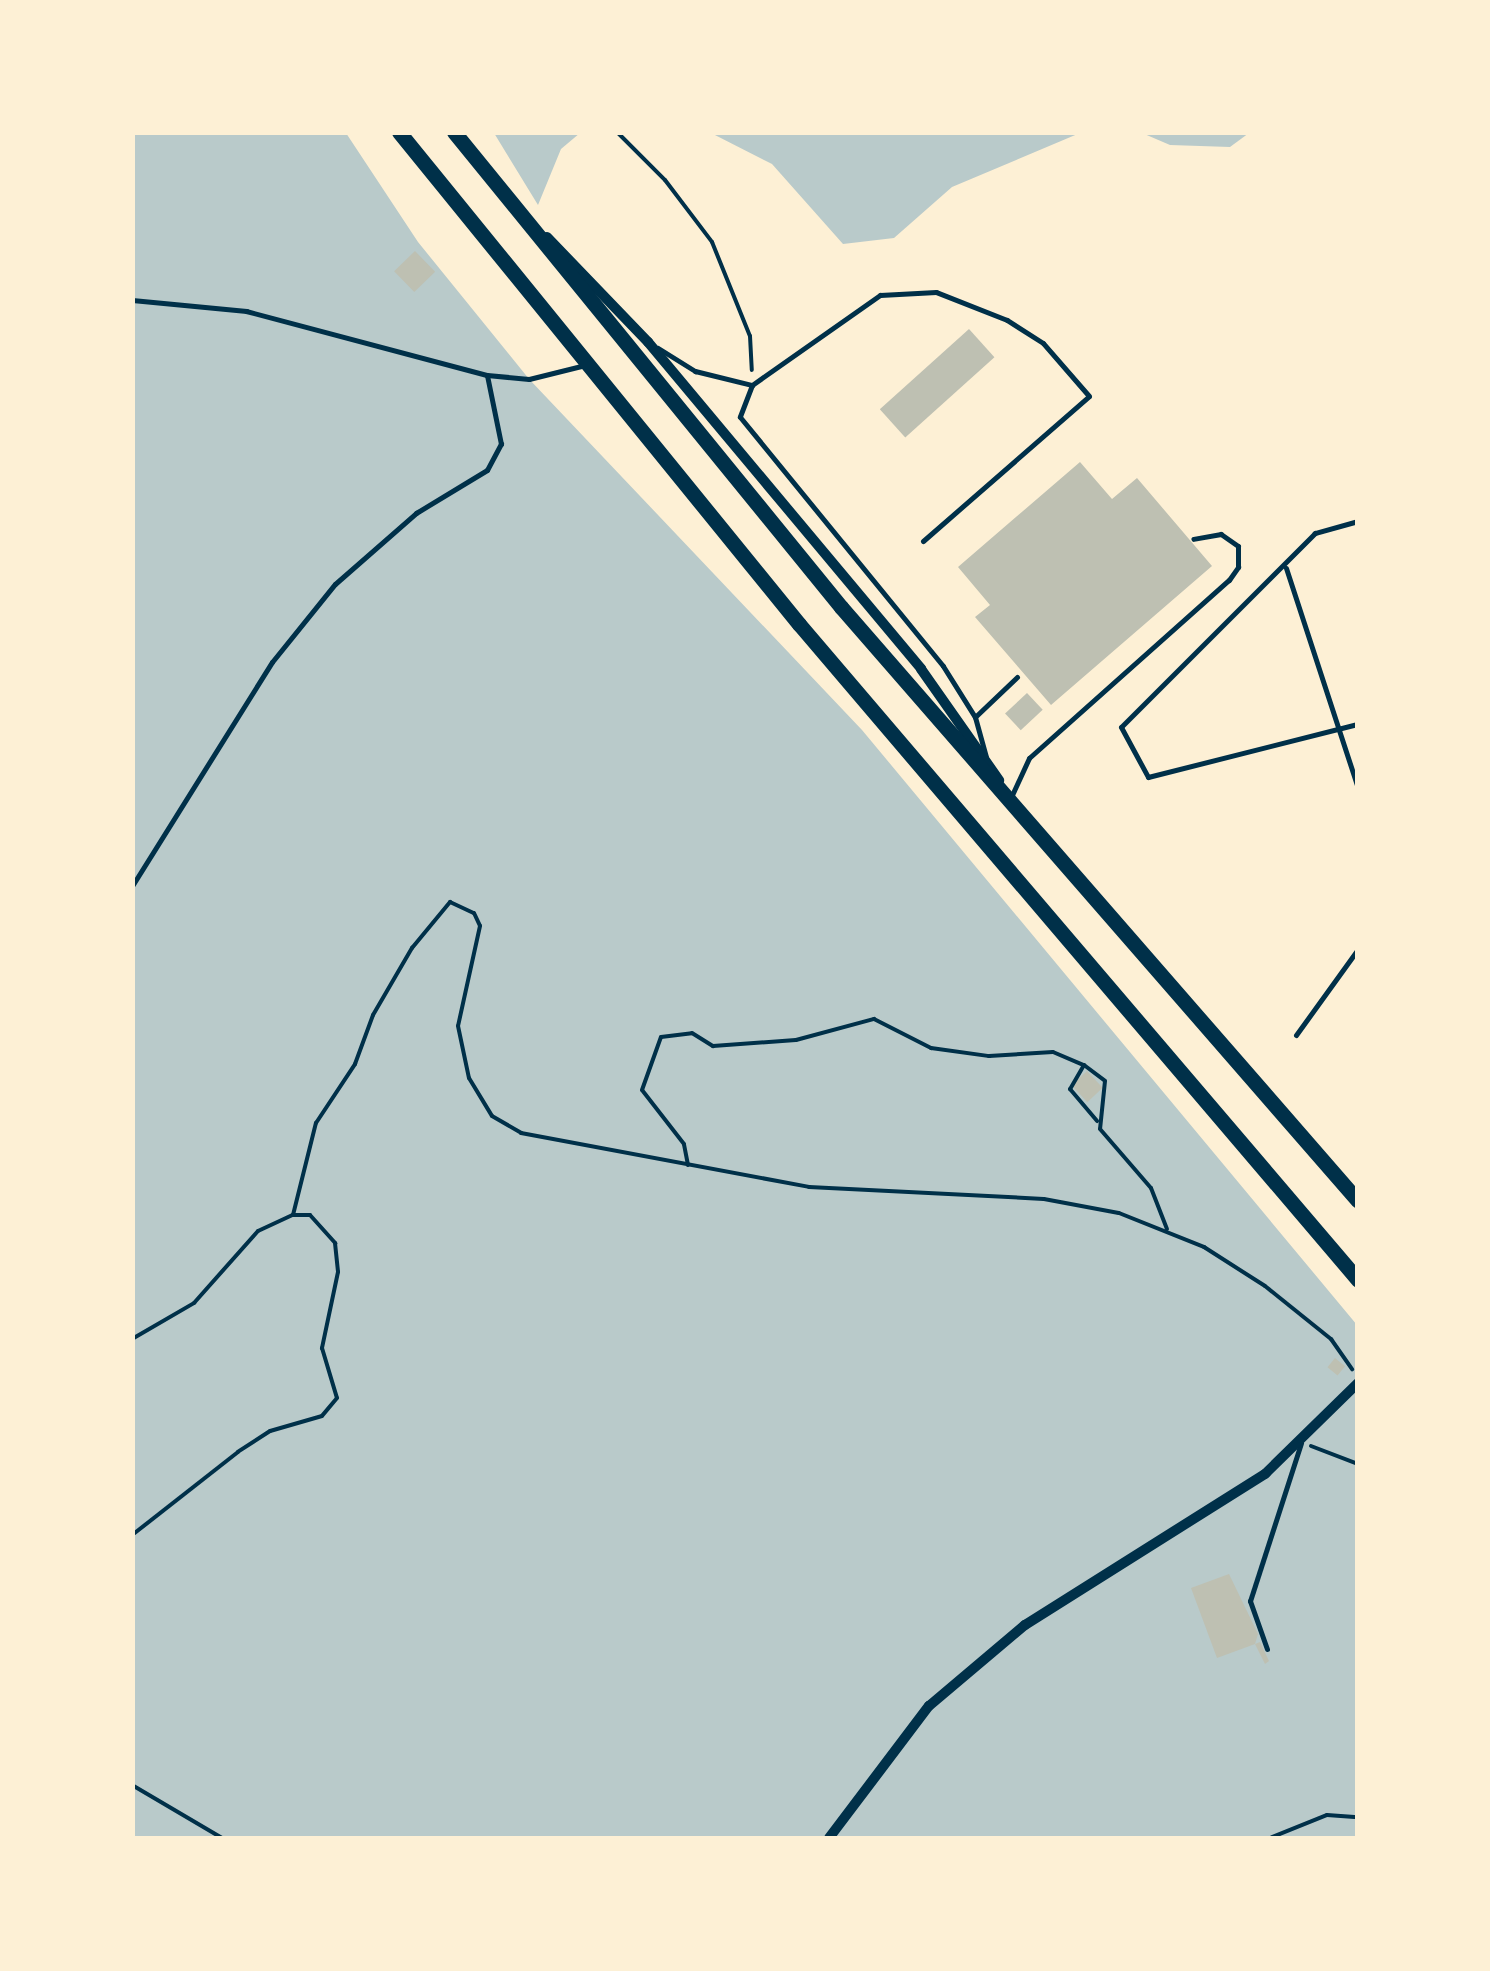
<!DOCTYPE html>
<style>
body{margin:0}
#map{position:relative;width:1490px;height:1971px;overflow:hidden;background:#fdf0d5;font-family:Lora,serif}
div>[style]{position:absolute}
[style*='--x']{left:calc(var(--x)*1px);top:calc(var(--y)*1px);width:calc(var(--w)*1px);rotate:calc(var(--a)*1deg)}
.green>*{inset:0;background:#b9caca}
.building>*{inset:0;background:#bec0b2;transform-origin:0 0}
.path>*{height:4px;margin:-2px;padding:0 2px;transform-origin:2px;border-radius:2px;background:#003049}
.service>*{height:5px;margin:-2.5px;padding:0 2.5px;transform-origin:2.5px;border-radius:2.5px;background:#003049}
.minor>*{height:10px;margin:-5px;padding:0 5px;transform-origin:5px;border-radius:5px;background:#003049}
.primary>*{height:15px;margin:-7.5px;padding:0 7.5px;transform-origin:7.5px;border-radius:7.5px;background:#003049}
span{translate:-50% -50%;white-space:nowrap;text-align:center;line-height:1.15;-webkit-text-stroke:8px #fdf0d5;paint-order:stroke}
.frame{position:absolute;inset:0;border:135px solid #fdf0d5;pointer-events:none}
</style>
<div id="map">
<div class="green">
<div style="clip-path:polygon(132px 133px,346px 133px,418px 242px,529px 379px,862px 730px,1357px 1325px,1357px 1838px,133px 1838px)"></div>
<div style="clip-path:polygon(494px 133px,580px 133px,561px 149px,538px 205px)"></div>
<div style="clip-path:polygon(711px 133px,1080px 133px,952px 187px,894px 238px,843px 244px,772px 164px)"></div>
<div style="clip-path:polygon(1142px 133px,1249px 133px,1230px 147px,1170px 145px)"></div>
</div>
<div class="building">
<div style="left:415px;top:251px;width:29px;height:29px;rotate:46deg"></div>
<div style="left:969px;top:329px;width:38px;height:120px;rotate:48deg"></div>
<div style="clip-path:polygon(1080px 462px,1112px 499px,1137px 478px,1212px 566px,1051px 705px,975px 617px,990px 605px,958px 567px)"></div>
<div style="left:1027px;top:693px;width:23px;height:30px;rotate:47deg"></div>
<div style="left:1087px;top:1071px;width:23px;height:21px;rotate:47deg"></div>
<div style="left:1335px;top:1358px;width:13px;height:12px;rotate:39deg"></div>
<div style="clip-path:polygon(1229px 1574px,1258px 1634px,1255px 1644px,1217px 1658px,1191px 1588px)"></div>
<div style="clip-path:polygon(1260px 1642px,1269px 1661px,1265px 1664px,1255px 1644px)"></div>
</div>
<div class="path">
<div style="--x:617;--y:132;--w:68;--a:45"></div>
<div style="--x:665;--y:180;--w:78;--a:52.8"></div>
<div style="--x:712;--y:242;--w:101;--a:68"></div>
<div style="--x:750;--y:336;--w:34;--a:87"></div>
<div style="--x:1084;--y:1065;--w:28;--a:120"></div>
<div style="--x:1070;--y:1089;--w:42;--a:49.8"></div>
<div style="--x:688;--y:1165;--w:21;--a:-101"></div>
<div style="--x:684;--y:1144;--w:68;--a:-127.9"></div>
<div style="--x:642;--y:1090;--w:56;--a:-70.3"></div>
<div style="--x:661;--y:1037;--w:31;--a:-7"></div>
<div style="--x:692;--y:1033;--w:25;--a:32"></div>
<div style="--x:713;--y:1046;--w:83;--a:-4.1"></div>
<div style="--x:796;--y:1040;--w:81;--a:-15.1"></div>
<div style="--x:874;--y:1019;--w:64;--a:27"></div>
<div style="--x:931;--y:1048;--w:59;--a:7.9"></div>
<div style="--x:989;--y:1056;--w:64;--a:-3.6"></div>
<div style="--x:1053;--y:1052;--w:34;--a:23"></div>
<div style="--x:1084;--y:1065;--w:26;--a:37"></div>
<div style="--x:1105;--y:1081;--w:48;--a:95.9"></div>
<div style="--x:1100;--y:1129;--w:78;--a:49.2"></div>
<div style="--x:1151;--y:1188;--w:44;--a:68.7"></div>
<div style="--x:293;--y:1215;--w:95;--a:-76"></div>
<div style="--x:316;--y:1123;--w:71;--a:-56.5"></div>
<div style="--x:355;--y:1064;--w:52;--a:-69.8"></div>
<div style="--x:373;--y:1015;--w:78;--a:-59.8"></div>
<div style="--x:412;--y:948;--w:60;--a:-50.4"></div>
<div style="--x:450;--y:902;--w:26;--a:25"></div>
<div style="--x:474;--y:913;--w:14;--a:65"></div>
<div style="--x:480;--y:926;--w:102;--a:102.4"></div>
<div style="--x:458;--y:1026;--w:53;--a:78.1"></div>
<div style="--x:469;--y:1078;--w:44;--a:58.8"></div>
<div style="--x:492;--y:1116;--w:34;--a:30"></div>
<div style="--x:521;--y:1133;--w:293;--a:10.6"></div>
<div style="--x:809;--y:1187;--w:235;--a:2.9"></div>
<div style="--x:1044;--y:1199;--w:76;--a:10.6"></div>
<div style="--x:1119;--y:1213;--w:92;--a:21.8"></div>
<div style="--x:1204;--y:1247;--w:72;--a:32.6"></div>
<div style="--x:1265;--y:1286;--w:85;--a:38.8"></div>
<div style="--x:1331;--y:1339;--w:37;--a:55"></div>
<div style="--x:132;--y:1339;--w:72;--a:-30.1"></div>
<div style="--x:194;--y:1303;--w:96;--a:-48.4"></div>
<div style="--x:258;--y:1231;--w:38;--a:-25"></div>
<div style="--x:293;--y:1215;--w:17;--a:0"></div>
<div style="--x:310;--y:1215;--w:38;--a:48"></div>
<div style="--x:335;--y:1243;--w:29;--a:84"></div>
<div style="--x:338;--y:1272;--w:78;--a:101.9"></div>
<div style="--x:322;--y:1348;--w:52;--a:73.3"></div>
<div style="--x:337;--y:1398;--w:23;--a:130"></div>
<div style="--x:322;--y:1416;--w:54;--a:163.9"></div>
<div style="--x:270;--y:1431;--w:38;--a:147"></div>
<div style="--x:238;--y:1452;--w:135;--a:141.9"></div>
<div style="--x:1311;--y:1446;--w:50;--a:21"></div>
<div style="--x:132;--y:1785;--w:104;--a:30.5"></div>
<div style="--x:1270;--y:1838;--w:61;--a:-22"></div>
<div style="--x:1327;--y:1815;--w:31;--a:4"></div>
</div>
<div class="service">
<div style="--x:132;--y:300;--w:115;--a:5.5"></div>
<div style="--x:246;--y:311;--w:249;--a:14.9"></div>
<div style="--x:487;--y:375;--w:42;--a:5.4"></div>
<div style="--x:529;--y:379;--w:58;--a:-14"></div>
<div style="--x:658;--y:348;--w:44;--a:31.9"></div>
<div style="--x:695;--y:371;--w:59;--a:13.8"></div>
<div style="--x:1358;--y:521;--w:45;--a:164.4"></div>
<div style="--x:1315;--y:533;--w:274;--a:135"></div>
<div style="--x:1121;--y:727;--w:57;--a:61.6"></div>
<div style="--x:1148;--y:777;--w:217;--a:-14.2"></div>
<div style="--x:923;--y:541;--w:220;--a:-41.1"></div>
<div style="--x:1089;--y:396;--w:70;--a:-131"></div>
<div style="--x:1043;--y:343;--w:43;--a:-147.4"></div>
<div style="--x:1007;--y:320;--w:76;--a:-158.5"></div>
<div style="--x:936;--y:292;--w:56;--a:176.9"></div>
<div style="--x:880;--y:295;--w:156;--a:144.9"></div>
<div style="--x:752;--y:385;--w:34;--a:111"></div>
<div style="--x:740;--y:417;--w:321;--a:50.8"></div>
<div style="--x:943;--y:666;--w:60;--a:57.9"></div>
<div style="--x:975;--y:717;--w:41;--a:74.6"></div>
<div style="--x:1286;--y:568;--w:231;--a:71.9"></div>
<div style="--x:975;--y:717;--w:58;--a:-43.6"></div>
<div style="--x:1012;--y:795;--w:41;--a:-65.3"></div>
<div style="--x:1029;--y:758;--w:268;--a:-41.7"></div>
<div style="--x:1229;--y:580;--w:16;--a:-55"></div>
<div style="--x:1238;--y:567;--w:21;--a:-90"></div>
<div style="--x:1238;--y:546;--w:21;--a:-145"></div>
<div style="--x:1221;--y:534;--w:28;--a:170"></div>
<div style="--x:132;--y:886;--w:264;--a:-58"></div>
<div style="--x:272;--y:662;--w:100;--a:-51.1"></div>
<div style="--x:335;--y:584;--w:108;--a:-41.2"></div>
<div style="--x:416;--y:513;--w:83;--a:-31.2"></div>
<div style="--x:487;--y:470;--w:30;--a:-62"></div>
<div style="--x:501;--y:444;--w:70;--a:-101.5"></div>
<div style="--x:1296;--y:1035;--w:106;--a:-54.2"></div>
<div style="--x:1267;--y:1649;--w:51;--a:-109.5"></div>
<div style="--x:1250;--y:1601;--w:166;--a:-72.1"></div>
</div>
<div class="minor">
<div style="--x:547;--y:237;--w:146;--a:46.1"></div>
<div style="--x:648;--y:342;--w:426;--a:50.1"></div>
<div style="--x:921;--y:669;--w:136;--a:54.9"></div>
<div style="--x:829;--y:1838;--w:166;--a:-52.9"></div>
<div style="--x:929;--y:1706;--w:126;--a:-40.2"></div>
<div style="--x:1025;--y:1625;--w:284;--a:-32.2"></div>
<div style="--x:1265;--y:1474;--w:130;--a:-44.4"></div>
</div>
<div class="primary">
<div style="--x:399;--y:132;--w:634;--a:50.89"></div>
<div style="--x:799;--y:624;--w:862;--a:49.56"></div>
<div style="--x:454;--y:132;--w:613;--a:50.83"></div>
<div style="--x:841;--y:607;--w:787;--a:48.96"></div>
</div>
<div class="frame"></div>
</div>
